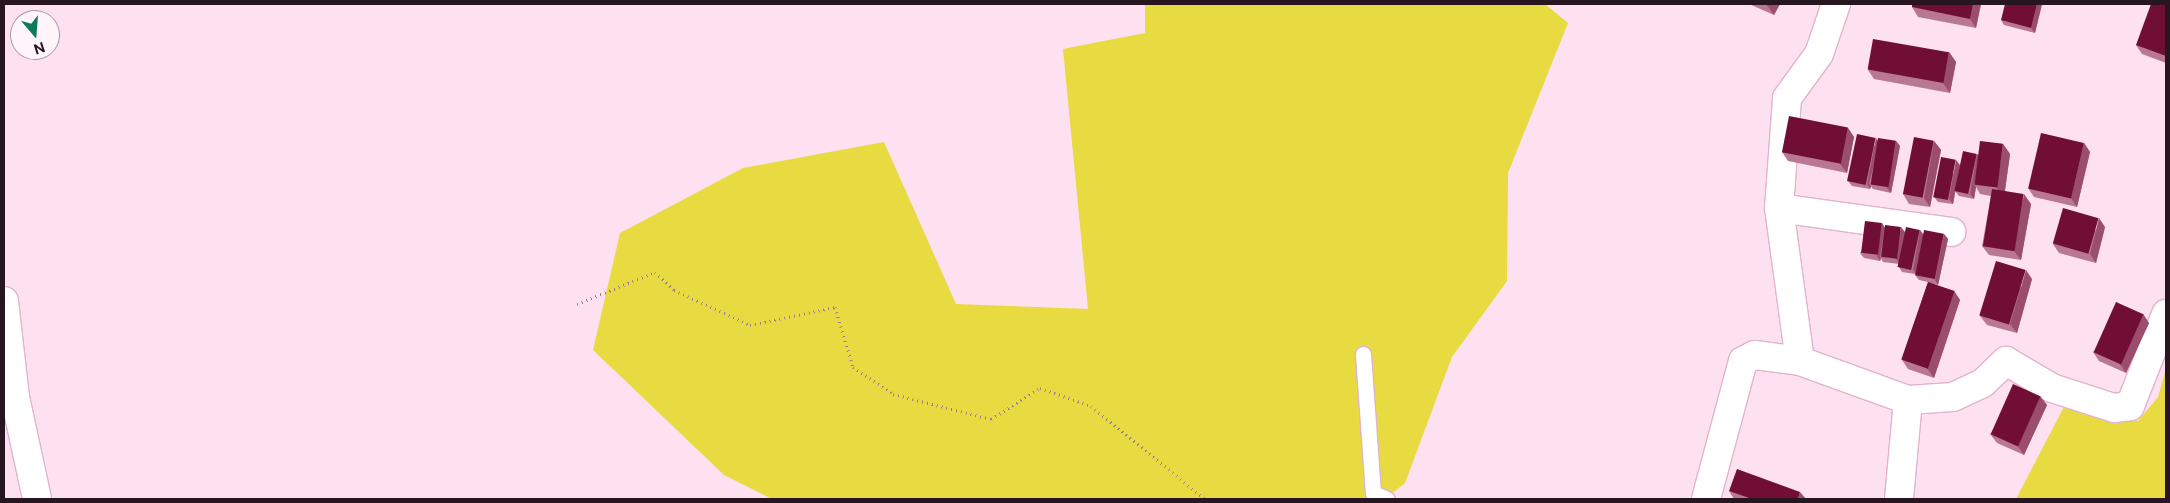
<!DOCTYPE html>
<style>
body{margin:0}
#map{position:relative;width:2170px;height:503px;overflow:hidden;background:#fee1f0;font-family:"Public Sans",sans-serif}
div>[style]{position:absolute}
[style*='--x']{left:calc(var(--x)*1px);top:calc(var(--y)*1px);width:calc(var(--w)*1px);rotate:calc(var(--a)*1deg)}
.green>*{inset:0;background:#e8da41}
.path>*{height:3px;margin-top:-1.5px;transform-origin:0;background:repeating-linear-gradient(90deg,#98818e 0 1px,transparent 0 5px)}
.roads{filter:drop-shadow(1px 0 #e1b3cd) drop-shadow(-1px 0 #e1b3cd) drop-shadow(0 1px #e1b3cd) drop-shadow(0 -1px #e1b3cd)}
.lane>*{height:15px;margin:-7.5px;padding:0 7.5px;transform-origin:7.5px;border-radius:7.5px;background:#fff}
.street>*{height:28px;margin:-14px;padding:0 14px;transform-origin:14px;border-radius:14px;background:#fff}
.wall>*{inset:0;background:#b87892}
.shaded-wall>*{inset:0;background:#9b4d6d}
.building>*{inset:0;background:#710e35;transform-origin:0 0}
span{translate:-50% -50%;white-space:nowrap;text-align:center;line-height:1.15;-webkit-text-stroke:5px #fef4fa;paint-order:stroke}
.frame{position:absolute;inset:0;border:5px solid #271620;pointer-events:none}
.north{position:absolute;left:10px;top:10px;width:50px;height:50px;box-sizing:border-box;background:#fef4fa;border:1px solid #a89ba3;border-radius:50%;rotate:162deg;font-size:14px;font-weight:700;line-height:20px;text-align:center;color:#271620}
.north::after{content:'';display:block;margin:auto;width:18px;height:22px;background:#0a7c58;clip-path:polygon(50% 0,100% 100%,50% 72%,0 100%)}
</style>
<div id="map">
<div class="green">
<div style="clip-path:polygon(1145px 4px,1545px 4px,1568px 23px,1508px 173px,1507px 281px,1452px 357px,1405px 483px,1385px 499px,772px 499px,724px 475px,593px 350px,620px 233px,743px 168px,884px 142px,956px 304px,1088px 309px,1063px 49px,1145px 33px)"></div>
<div style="clip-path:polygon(2166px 369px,2166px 499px,2016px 499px,2066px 403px,2138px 421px,2158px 397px)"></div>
</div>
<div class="path">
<div style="--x:577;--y:304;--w:84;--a:-22.3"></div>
<div style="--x:655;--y:272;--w:26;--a:43"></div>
<div style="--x:674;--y:290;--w:84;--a:24.7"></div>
<div style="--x:750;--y:325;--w:87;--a:-12"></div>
<div style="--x:835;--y:307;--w:63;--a:73.3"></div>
<div style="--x:853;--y:367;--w:48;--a:34"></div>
<div style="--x:893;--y:394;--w:101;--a:14.3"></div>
<div style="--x:991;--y:419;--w:58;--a:-32.3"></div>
<div style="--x:1040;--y:388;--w:54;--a:19.4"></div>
<div style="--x:1091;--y:406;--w:147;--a:39.2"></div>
</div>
<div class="roads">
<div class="lane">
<div style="--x:1363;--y:354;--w:139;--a:85.9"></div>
<div style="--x:1373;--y:493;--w:15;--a:23"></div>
</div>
<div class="street">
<div style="--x:1779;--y:208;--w:174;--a:7.9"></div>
<div style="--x:4;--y:301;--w:97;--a:83.5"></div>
<div style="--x:15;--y:397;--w:104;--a:77.8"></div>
<div style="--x:1800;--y:361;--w:154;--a:-97.8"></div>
<div style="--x:1779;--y:208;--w:110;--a:-85.8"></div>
<div style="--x:1787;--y:98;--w:54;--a:-54"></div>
<div style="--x:1819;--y:54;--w:53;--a:-71.2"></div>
<div style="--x:1706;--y:499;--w:143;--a:-75"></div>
<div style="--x:1743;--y:361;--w:13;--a:-27"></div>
<div style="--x:1755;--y:355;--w:45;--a:7.6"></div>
<div style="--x:1800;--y:361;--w:115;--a:19.9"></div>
<div style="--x:1899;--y:499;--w:99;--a:-84.8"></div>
<div style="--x:1908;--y:400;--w:45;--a:-3.8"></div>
<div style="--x:1953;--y:397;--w:33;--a:-25"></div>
<div style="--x:1983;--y:383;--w:32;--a:-44"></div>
<div style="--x:2006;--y:361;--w:53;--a:30.4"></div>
<div style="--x:2052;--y:388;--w:65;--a:17.9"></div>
<div style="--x:2114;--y:408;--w:16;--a:-7"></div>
<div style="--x:2130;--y:406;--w:99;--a:-68.6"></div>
</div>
</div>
<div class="wall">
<div style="clip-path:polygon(1749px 4px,1780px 4px,1774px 15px)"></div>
<div style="clip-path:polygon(1912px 4px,1981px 4px,1976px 28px,1918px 17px,1912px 7px)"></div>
<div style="clip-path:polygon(2042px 4px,2035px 33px,2004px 25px,2001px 20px)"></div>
<div style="clip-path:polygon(2166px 4px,2166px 63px,2142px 54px,2136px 45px)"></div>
<div style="clip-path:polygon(1949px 52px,1956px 62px,1950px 93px,1874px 79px,1868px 70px)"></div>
<div style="clip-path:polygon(1848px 128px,1854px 137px,1847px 173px,1788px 161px,1782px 152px)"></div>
<div style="clip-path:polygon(1878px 141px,1896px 141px,1900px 146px,1891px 193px,1873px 189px,1871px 186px,1870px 189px,1852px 186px,1848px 181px)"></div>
<div style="clip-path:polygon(1934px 141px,1941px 150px,1930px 207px,1909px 204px,1903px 194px)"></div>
<div style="clip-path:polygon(2084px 143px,2090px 152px,2077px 207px,2034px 197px,2028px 188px)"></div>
<div style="clip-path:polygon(2003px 144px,2010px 154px,2005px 191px,2031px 204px,2021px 260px,1989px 255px,1982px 246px,1991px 196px,1980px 194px,1976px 187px,1974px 199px,1959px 196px,1955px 191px,1977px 154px,1978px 155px)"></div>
<div style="clip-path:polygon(1960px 165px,1953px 204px,1938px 202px,1934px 197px)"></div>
<div style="clip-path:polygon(1882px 223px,1884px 227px,1905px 232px,1920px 230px,1923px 235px,1944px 234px,1948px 239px,1938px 285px,1928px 283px,1954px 291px,1960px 300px,1934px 378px,1908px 369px,1902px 360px,1928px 282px,1919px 280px,1915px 275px,1915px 274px,1902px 272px,1899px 267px,1899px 264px,1883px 262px,1881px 258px,1880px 261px,1864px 258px,1860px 253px)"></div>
<div style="clip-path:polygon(2105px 227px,2096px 263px,2059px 253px,2053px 244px)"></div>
<div style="clip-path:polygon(2032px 279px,2017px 333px,1987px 325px,1980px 316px)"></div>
<div style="clip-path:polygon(2143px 314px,2149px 323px,2126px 373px,2099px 361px,2093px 352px)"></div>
<div style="clip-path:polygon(2040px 396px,2047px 405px,2024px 455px,1997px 443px,1990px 434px)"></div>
<div style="clip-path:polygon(1729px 491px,1806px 499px,1734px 499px)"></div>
</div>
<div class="shaded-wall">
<div style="clip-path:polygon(1766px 4px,1780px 4px,1774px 15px)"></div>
<div style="clip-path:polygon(1973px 4px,1981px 4px,1976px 28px,1970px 19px)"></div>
<div style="clip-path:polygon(2037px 4px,2042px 4px,2035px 33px,2031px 28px)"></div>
<div style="clip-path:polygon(1949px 52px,1956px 62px,1950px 93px,1943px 83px)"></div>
<div style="clip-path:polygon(1848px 128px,1854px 137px,1847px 173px,1840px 164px)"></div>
<div style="clip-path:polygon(1876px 138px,1879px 143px,1869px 184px,1871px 186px,1870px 189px,1867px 184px)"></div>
<div style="clip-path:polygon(1896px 141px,1900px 146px,1891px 193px,1887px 188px)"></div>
<div style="clip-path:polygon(1934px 141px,1941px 150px,1930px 207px,1924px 198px)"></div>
<div style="clip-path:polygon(2084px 143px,2090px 152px,2077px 207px,2071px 198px)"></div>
<div style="clip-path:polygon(2003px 144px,2010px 154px,2004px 197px,1997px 188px)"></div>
<div style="clip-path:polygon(1977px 154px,1981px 159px,1974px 185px,1976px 187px,1974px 199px,1970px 194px)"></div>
<div style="clip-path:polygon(1956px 160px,1960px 165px,1953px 204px,1949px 199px)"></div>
<div style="clip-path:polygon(2024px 194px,2031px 204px,2021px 260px,2014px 251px)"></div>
<div style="clip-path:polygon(2099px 218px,2105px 227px,2096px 263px,2090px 254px)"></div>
<div style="clip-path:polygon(1882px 223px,1885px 228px,1880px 257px,1881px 258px,1880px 261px,1877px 256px)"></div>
<div style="clip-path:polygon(1901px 227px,1905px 232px,1900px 264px,1896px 259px)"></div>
<div style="clip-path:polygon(1920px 230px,1924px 235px,1917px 275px,1913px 270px)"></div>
<div style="clip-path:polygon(1944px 234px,1948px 239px,1938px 285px,1935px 280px)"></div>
<div style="clip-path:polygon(2026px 270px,2032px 279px,2017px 333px,2010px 324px)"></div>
<div style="clip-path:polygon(1954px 291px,1960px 300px,1934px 378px,1927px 368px)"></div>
<div style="clip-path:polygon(2143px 314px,2149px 323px,2126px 373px,2120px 364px)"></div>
<div style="clip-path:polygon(2040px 396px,2047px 405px,2024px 455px,2017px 445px)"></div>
<div style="clip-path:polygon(1800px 492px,1806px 499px,1798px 499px)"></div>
</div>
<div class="building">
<div style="clip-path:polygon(1912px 4px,1973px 4px,1970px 19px,1912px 7px)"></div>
<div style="clip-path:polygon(2005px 4px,2037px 4px,2031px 28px,2001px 20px)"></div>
<div style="clip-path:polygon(2151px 4px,2166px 4px,2166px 56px,2136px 45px)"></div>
<div style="left:1873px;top:39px;width:77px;height:31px;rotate:10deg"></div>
<div style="left:1789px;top:116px;width:60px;height:37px;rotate:11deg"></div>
<div style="left:2041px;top:133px;width:44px;height:57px;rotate:13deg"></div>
<div style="left:1857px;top:134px;width:19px;height:48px;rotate:12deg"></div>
<div style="left:1914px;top:137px;width:20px;height:58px;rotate:11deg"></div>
<div style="left:1878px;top:138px;width:18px;height:47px;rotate:9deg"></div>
<div style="left:1980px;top:141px;width:23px;height:44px;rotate:7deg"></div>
<div style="left:1963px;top:151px;width:14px;height:41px;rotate:12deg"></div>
<div style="left:1941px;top:157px;width:15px;height:41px;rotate:11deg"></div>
<div style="left:1992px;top:189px;width:32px;height:58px;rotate:9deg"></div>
<div style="left:2063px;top:208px;width:37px;height:37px;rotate:16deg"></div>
<div style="left:1865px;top:221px;width:17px;height:32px;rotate:7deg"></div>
<div style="left:1885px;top:225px;width:16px;height:32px;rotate:7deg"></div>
<div style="left:1906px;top:227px;width:14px;height:41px;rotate:12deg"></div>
<div style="left:1924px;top:230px;width:20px;height:46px;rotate:11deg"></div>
<div style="left:1996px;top:261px;width:31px;height:57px;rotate:17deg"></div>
<div style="left:1928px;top:282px;width:28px;height:82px;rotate:19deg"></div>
<div style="left:2116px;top:302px;width:30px;height:55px;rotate:24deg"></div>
<div style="left:2013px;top:384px;width:30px;height:55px;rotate:24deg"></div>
<div style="clip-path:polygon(1737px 469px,1800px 492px,1798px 499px,1752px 499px,1729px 491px)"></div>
</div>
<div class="frame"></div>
<div class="north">N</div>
</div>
